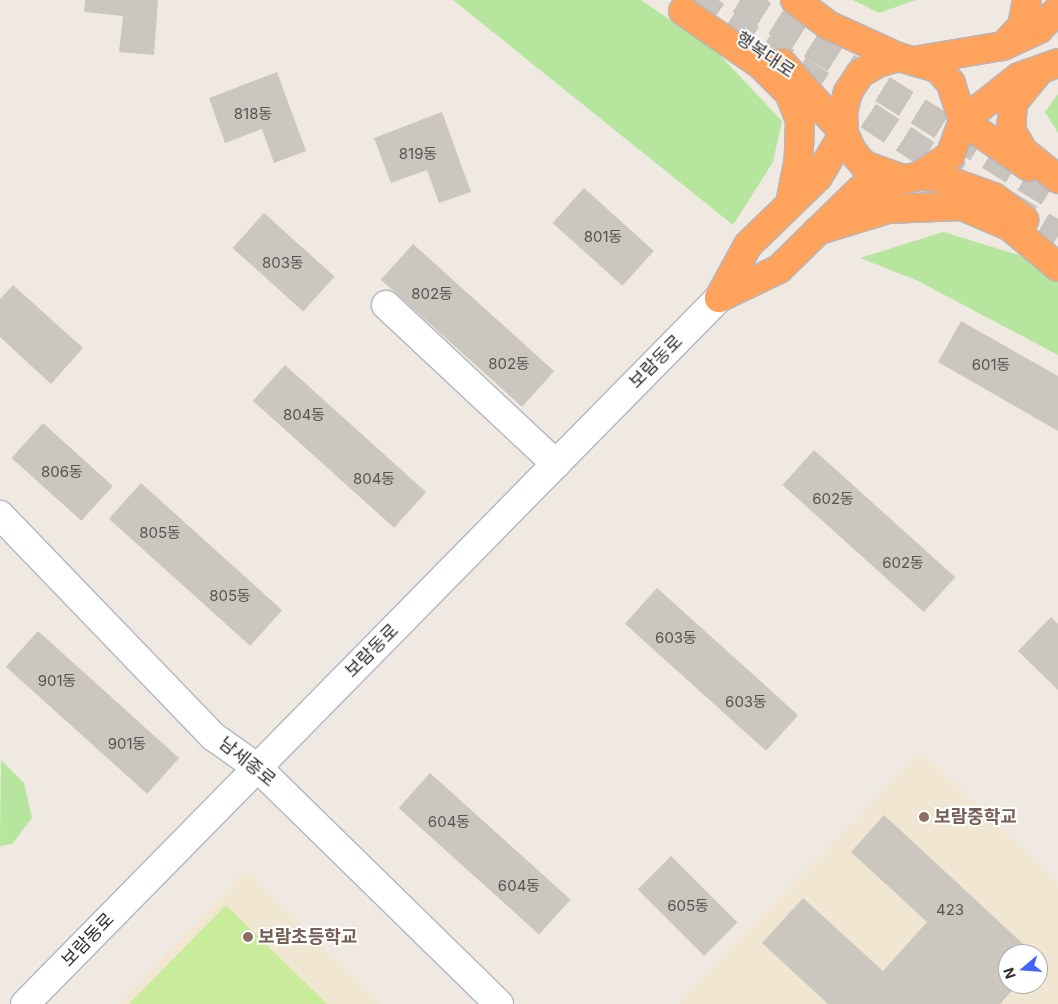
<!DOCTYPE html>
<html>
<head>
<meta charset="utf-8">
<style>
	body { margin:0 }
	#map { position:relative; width:1058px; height:1004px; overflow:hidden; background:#efe9e1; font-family:Inter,"Noto Sans KR",sans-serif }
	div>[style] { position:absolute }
	.education>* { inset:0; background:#f0e6d1 }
	.green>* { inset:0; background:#b6e59e }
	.pitch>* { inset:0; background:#c9ec9a }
	.building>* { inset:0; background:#cbc7bf; transform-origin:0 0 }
	.highway-tunnel>* { height:28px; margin-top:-14px; transform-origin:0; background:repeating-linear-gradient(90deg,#c8c4bd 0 28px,transparent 0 42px) }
	.roads { filter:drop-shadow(1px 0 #b4b7c1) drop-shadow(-1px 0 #b4b7c1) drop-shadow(0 1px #b4b7c1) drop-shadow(0 -1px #b4b7c1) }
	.minor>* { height:28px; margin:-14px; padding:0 14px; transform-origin:14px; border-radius:14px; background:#fff }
	.highway>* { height:28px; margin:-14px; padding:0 14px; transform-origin:14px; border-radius:14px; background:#ffa35c }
	.dots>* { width:14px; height:14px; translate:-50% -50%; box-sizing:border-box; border:2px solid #fff; border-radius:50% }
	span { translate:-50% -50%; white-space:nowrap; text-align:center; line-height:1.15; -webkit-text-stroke:4px #fff; paint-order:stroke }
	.number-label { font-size:15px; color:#555452 }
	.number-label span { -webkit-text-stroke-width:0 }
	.street-label { font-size:18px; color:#2e2e2e }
	.education-label { font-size:18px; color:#785e54; font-weight:700 }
	.left { translate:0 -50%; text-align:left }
	.north { position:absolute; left:998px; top:944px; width:50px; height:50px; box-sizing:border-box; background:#fff; border:1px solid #ababab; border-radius:50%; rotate:252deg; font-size:14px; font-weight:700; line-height:20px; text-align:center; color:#2e2e2e }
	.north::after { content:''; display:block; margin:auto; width:18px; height:22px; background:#4264fb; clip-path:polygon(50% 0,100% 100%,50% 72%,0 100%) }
</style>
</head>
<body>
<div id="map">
	<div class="education">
		<i style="clip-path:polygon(evenodd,921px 751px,1058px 882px,1058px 1004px,677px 1004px,921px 751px,1008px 954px,1038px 954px,1038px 984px,1008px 984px,1008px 954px)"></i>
		<i style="clip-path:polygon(246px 870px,381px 1004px,119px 1004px)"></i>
	</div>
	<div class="green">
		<i style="clip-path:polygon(453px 0,641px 0,717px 52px,782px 121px,773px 162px,733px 225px)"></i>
		<i style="clip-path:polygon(853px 0,916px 0,879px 13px)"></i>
		<i style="clip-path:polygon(1058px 94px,1058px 133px,1045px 112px)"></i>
		<i style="clip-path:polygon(943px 232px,1025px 257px,1058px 276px,1058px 355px,916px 280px,860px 258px)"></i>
		<i style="clip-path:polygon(1px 760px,24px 783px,32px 818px,12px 844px,0 846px)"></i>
	</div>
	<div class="pitch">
		<i style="clip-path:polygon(226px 905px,327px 1004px,129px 1004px)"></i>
	</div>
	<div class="building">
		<i style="clip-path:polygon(85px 0,158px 0,154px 55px,119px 52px,123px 16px,84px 12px)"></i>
		<i style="clip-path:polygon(277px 72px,306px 151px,274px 163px,262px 129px,225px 143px,209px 98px)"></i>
		<i style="clip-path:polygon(442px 112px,471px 192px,439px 203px,427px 170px,391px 183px,374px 138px)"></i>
		<i style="left:584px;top:188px;width:94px;height:47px;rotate:42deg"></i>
		<i style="left:264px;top:213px;width:95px;height:47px;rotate:42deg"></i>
		<i style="left:413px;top:244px;width:190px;height:48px;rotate:42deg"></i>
		<i style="clip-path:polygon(13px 285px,83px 348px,51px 384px,0 337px,0 299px)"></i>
		<i style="clip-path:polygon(961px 321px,1058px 376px,1058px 431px,938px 362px)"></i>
		<i style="left:285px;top:365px;width:190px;height:48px;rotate:42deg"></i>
		<i style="left:43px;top:423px;width:94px;height:47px;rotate:42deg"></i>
		<i style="left:814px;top:450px;width:190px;height:47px;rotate:42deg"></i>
		<i style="left:141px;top:483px;width:190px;height:48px;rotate:42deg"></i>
		<i style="left:657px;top:588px;width:190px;height:48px;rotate:42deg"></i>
		<i style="clip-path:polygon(1051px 617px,1058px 624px,1058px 690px,1018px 651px)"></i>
		<i style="left:38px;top:631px;width:190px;height:48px;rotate:42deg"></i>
		<i style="left:430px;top:773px;width:189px;height:47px;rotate:42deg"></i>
		<i style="clip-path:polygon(884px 815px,1034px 954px,1008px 954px,1008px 984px,1018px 984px,1000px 1004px,828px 1004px,762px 943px,803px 898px,883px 971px,927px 922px,851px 852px)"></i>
		<i style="left:671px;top:856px;width:94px;height:47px;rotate:45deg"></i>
	</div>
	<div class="highway-tunnel">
		<i style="left:693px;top:0;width:318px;rotate:33.4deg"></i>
		<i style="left:740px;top:0;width:375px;rotate:32deg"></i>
		<i style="left:1006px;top:204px;width:61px;rotate:30.8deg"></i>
	</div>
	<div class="roads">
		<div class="minor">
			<i style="left:386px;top:305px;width:233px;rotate:43.1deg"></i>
			<i style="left:0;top:515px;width:308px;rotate:46.1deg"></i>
			<i style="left:214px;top:737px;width:55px;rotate:35.4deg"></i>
			<i style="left:259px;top:769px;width:336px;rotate:44.4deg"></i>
			<i style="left:25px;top:1004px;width:990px;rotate:-45.49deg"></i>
		</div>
		<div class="highway">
			<i style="left:795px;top:0;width:41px;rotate:37.1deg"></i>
			<i style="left:828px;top:25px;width:77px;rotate:24.6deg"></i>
			<i style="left:683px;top:11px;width:95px;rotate:34.7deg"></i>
			<i style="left:761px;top:65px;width:40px;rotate:45deg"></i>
			<i style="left:789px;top:93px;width:29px;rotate:68deg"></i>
			<i style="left:800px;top:120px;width:38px;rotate:92deg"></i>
			<i style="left:799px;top:158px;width:47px;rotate:101.1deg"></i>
			<i style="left:1006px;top:43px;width:23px;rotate:-47deg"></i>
			<i style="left:1022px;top:26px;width:26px;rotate:-79deg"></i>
			<i style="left:919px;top:60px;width:85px;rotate:-9.5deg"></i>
			<i style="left:1003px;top:46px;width:40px;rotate:-25deg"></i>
			<i style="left:1039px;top:29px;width:23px;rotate:-45deg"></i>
			<i style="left:782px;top:63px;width:94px;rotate:48.5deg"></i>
			<i style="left:1040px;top:70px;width:43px;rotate:129.3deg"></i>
			<i style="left:1013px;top:103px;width:27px;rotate:94deg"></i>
			<i style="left:1011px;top:130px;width:24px;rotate:60deg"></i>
			<i style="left:1023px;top:151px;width:45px;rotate:38.7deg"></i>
			<i style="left:963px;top:121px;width:71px;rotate:-38.2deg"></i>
			<i style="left:1019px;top:77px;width:41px;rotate:-19.7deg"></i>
			<i style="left:963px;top:121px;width:80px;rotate:34.9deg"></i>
			<i style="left:919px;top:176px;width:19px;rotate:3deg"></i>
			<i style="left:938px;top:177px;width:59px;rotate:19.7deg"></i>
			<i style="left:994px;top:197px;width:38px;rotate:37deg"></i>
			<i style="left:817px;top:231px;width:74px;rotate:-17.2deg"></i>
			<i style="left:888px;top:209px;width:74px;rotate:-2.3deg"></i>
			<i style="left:962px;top:206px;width:51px;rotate:23.1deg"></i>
			<i style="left:1009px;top:226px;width:64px;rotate:39.9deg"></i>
			<i style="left:719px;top:298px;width:67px;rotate:-25.8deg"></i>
			<i style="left:779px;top:269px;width:113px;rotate:-44.3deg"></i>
			<i style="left:860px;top:190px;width:61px;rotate:-13.3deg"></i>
			<i style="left:919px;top:176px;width:37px;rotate:-33deg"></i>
			<i style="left:950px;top:156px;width:37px;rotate:-70deg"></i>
			<i style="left:963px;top:121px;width:40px;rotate:-108deg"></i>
			<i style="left:951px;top:83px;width:21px;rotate:-133deg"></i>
			<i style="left:937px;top:68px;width:41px;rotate:-164.2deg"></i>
			<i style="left:898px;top:57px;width:21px;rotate:163deg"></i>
			<i style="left:878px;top:63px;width:21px;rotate:149deg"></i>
			<i style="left:860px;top:74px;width:22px;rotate:124deg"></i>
			<i style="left:848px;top:92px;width:21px;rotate:104deg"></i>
			<i style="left:843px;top:112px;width:21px;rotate:87deg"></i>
			<i style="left:844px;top:133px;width:20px;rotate:66deg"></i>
			<i style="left:852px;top:151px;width:18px;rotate:49deg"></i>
			<i style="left:864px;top:165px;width:38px;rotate:20deg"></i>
			<i style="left:719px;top:298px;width:60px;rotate:-61.3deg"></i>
			<i style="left:748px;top:245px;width:98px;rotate:-44.2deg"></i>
			<i style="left:818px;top:177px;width:51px;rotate:-59.4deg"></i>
		</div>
	</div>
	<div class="dots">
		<i style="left:924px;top:817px;background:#8d6e63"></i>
		<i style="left:248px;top:937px;background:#8d6e63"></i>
	</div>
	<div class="number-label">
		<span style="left:253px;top:114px">818동</span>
		<span style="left:418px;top:154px">819동</span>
		<span style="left:603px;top:237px">801동</span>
		<span style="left:283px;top:263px">803동</span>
		<span style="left:432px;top:294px">802동</span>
		<span style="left:509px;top:364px">802동</span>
		<span style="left:991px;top:365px">601동</span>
		<span style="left:304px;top:415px">804동</span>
		<span style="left:62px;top:472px">806동</span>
		<span style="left:374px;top:479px">804동</span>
		<span style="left:833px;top:499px">602동</span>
		<span style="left:160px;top:533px">805동</span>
		<span style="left:903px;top:563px">602동</span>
		<span style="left:230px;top:596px">805동</span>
		<span style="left:676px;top:638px">603동</span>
		<span style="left:57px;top:681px">901동</span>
		<span style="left:746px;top:702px">603동</span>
		<span style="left:127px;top:744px">901동</span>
		<span style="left:449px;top:822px">604동</span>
		<span style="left:519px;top:886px">604동</span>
		<span style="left:688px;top:906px">605동</span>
		<span style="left:950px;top:910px">423</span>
	</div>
	<div class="street-label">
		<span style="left:765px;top:55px;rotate:34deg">행복대로</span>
		<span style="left:656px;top:362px;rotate:-45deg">보람동로</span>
		<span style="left:372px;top:651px;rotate:-45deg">보람동로</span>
		<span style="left:247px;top:762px;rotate:39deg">남세종로</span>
		<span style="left:88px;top:940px;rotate:-46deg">보람동로</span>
	</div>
	<div class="education-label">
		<span class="left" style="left:934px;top:817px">보람중학교</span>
		<span class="left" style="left:258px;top:937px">보람초등학교</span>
	</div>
	<div class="north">N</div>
</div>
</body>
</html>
